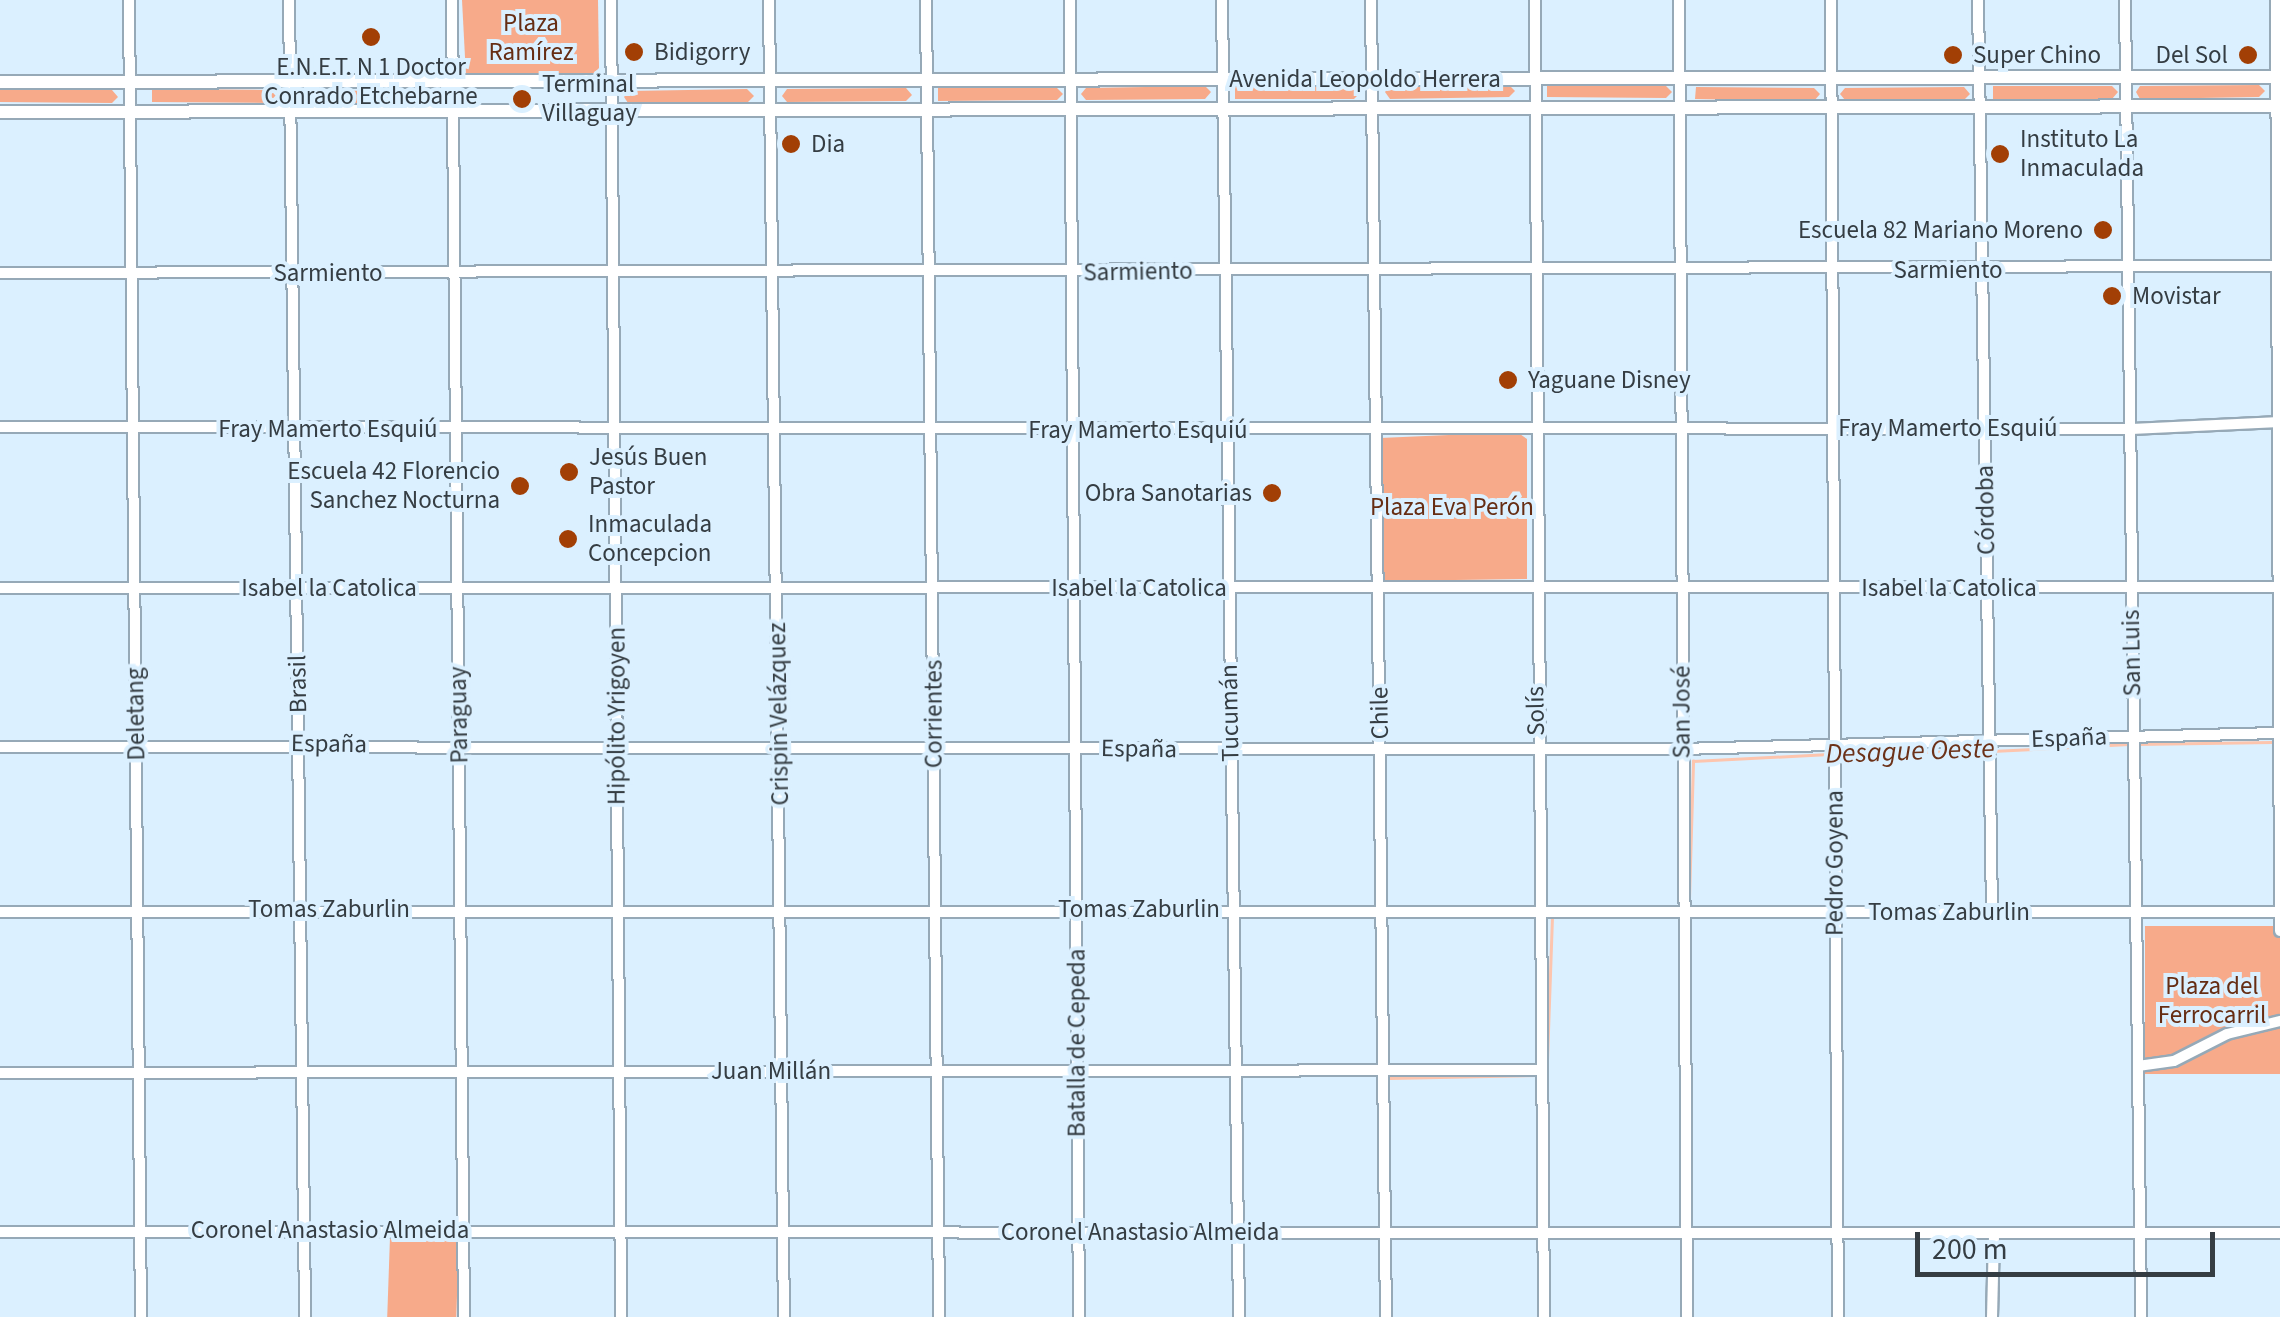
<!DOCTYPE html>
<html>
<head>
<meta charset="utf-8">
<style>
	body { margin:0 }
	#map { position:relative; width:2280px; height:1317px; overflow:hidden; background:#dbf0ff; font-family:"Source Sans 3",sans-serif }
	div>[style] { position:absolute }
	.green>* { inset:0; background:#f7aa8a; transform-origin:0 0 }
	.stream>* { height:2.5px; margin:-1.25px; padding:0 1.25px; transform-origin:1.25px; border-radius:1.25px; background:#fdc5ae }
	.roads { filter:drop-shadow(2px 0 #96a9b7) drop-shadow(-2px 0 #96a9b7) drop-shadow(0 2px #96a9b7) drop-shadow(0 -2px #96a9b7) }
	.minor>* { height:10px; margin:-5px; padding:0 5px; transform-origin:5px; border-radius:5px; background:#fff }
	.tertiary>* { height:12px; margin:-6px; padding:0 6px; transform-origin:6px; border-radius:6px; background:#fff }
	.dots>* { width:28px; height:28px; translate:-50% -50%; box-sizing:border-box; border:5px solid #dbf0ff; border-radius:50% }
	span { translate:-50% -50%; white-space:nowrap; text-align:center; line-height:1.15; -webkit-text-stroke:8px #dbf0ff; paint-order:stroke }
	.park-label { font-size:25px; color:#662d13 }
	.poi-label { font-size:25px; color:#353d43 }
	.left { translate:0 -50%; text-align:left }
	.right { translate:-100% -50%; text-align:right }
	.street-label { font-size:25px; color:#353d43 }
	.water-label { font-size:28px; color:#6c3219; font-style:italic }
	.scale { position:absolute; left:1915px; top:1232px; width:300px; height:45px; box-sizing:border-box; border:5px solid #353d43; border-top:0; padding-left:12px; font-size:30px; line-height:35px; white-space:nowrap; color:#353d43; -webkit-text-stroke:8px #dbf0ff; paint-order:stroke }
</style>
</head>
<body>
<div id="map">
	<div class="green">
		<i style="clip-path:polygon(462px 0,598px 0,599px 68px,593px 74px,466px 76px)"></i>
		<i style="clip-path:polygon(1509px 85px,1515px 91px,1509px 97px,1390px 99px,1385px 92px,1390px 86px)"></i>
		<i style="clip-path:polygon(1547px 85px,1666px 86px,1672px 92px,1666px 98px,1547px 97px)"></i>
		<i style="clip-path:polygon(2259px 85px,2265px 91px,2259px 97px,2140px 99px,2136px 92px,2140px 86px)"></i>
		<i style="clip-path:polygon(1205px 86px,1211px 92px,1205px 99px,1086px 100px,1081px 94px,1086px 88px)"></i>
		<i style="clip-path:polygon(1235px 86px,1354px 86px,1360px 93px,1354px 99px,1235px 99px)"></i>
		<i style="clip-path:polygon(1993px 86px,2112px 86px,2118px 92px,2112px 99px,1993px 99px)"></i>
		<i style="clip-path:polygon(1696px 87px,1814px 88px,1820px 94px,1814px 101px,1695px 99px)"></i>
		<i style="clip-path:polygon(1964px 87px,1970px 94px,1964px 100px,1845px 100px,1840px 94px,1845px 88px)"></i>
		<i style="clip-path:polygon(906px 88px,912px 95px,906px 101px,787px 102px,782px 96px,787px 89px)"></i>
		<i style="clip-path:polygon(938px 88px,1057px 88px,1063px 94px,1057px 100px,938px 101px)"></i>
		<i style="clip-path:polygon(152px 89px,271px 90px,277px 97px,271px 103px,152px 102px)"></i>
		<i style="clip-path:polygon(747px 89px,754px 96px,748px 102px,628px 103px,624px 97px,629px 91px)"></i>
		<i style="clip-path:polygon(0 90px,112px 90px,118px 97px,112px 103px,0 102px)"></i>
		<i style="clip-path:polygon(310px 90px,434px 92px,440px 98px,434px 104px,310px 103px)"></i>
		<i style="clip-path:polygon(1517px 432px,1527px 439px,1527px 579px,1384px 581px,1380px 438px)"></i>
		<i style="left:2280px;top:926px;width:148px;height:135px;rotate:90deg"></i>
		<i style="left:390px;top:1237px;width:69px;height:80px;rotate:2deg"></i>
	</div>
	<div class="stream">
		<i style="left:2137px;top:744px;width:134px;rotate:-0.9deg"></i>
		<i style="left:1992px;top:751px;width:137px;rotate:-2.9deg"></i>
		<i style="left:1837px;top:753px;width:147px;rotate:-0.8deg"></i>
		<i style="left:1689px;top:898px;width:137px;rotate:-88.3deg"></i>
		<i style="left:1693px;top:761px;width:136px;rotate:-2.9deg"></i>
		<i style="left:1564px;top:917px;width:112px"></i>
		<i style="left:1547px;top:1060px;width:144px;rotate:-88deg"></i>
		<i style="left:1390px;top:1078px;width:147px;rotate:-1.2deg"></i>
	</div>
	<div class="roads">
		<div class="minor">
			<i style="left:129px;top:0;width:1317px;rotate:89.48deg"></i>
			<i style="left:289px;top:0;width:1317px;rotate:89.3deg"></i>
			<i style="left:452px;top:0;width:1317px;rotate:89.48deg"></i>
			<i style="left:611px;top:0;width:1317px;rotate:89.56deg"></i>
			<i style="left:769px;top:0;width:1317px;rotate:89.35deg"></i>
			<i style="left:926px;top:0;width:1317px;rotate:89.43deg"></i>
			<i style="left:1070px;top:0;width:1317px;rotate:89.61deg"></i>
			<i style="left:1222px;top:0;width:1317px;rotate:89.26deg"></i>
			<i style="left:1371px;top:0;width:1317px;rotate:89.35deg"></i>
			<i style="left:1535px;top:0;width:1317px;rotate:89.61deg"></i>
			<i style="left:1679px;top:0;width:1317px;rotate:89.65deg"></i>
			<i style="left:1831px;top:0;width:1317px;rotate:89.7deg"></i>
			<i style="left:1978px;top:0;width:912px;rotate:89.12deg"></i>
			<i style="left:2125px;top:0;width:1317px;rotate:89.3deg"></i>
			<i style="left:2276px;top:0;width:931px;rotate:89.75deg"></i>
			<i style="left:0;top:273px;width:2280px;rotate:-0.18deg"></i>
			<i style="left:0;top:427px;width:2131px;rotate:0.05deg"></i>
			<i style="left:2131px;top:429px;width:149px;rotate:-2.7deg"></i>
			<i style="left:0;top:588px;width:2280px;rotate:-0.03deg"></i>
			<i style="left:0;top:747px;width:1681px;rotate:0.07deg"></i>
			<i style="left:1681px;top:749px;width:597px;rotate:-1.54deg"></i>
			<i style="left:0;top:912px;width:2280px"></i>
			<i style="left:2138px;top:1066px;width:36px;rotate:-8deg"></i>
			<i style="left:2174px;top:1061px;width:59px;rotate:-27deg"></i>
			<i style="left:2227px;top:1034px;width:55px;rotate:-13.8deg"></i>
			<i style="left:0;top:1073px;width:1542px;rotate:-0.11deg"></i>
			<i style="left:0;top:1232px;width:2280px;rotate:0.03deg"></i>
			<i style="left:1992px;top:1317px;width:84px;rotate:-88.6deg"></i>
		</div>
		<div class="tertiary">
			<i style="left:0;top:82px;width:2280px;rotate:-0.13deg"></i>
			<i style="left:0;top:112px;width:2280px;rotate:-0.15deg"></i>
		</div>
	</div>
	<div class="dots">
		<i style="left:371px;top:37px;background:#a23f05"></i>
		<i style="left:634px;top:52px;background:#a23f05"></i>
		<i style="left:1953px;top:55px;background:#a23f05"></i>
		<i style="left:2248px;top:55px;background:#a23f05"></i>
		<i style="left:522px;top:99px;background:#a23f05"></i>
		<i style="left:791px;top:144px;background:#a23f05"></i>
		<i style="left:2000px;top:154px;background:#a23f05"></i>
		<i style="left:2103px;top:230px;background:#a23f05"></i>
		<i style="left:2112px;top:296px;background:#a23f05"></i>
		<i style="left:1508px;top:380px;background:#a23f05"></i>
		<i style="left:569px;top:472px;background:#a23f05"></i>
		<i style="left:520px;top:486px;background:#a23f05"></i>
		<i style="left:1272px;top:493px;background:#a23f05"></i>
		<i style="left:568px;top:539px;background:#a23f05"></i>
	</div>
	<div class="park-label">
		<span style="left:531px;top:38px">Plaza<br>Ramírez</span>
		<span style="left:1452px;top:507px">Plaza Eva Perón</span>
		<span style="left:2212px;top:1001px">Plaza del<br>Ferrocarril</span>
	</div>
	<div class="poi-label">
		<span class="left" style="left:654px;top:52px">Bidigorry</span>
		<span class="left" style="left:1973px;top:55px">Super Chino</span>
		<span class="right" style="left:2228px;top:55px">Del Sol</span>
		<span style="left:371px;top:82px">E.N.E.T. N 1 Doctor<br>Conrado Etchebarne</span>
		<span class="left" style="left:542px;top:99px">Terminal<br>Villaguay</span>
		<span class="left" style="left:2020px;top:154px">Instituto La<br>Inmaculada</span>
		<span class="left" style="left:811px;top:144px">Dia</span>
		<span class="right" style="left:2083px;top:230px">Escuela 82 Mariano Moreno</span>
		<span class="left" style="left:2132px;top:296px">Movistar</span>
		<span class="left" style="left:1528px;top:380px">Yaguane Disney</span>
		<span class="left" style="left:589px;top:472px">Jesús Buen<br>Pastor</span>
		<span class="right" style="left:500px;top:486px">Escuela 42 Florencio<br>Sanchez Nocturna</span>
		<span class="right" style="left:1252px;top:493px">Obra Sanotarias</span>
		<span class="left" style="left:588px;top:539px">Inmaculada<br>Concepcion</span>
	</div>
	<div class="street-label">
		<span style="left:1365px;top:79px">Avenida Leopoldo Herrera</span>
		<span style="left:1948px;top:270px">Sarmiento</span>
		<span style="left:1138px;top:272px;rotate:-1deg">Sarmiento</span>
		<span style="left:328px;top:273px">Sarmiento</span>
		<span style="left:1948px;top:428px">Fray Mamerto Esquiú</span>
		<span style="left:328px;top:429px">Fray Mamerto Esquiú</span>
		<span style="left:1138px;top:430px">Fray Mamerto Esquiú</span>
		<span style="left:1986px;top:510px;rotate:-91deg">Córdoba</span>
		<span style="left:329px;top:588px">Isabel la Catolica</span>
		<span style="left:1139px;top:588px">Isabel la Catolica</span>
		<span style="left:1949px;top:588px">Isabel la Catolica</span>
		<span style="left:2132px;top:653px;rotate:-91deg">San Luis</span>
		<span style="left:298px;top:684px;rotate:-91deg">Brasil</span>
		<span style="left:1536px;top:711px;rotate:-91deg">Solís</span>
		<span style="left:1682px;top:712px;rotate:-90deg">San José</span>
		<span style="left:1230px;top:713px;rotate:-91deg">Tucumán</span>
		<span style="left:1380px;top:713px;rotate:-91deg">Chile</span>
		<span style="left:136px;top:714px;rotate:-91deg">Deletang</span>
		<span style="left:779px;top:714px;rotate:-91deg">Crispin Velázquez</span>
		<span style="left:934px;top:714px;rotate:-90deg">Corrientes</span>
		<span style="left:459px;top:715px;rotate:-91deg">Paraguay</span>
		<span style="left:617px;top:716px;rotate:-90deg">Hipólito Yrigoyen</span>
		<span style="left:2069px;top:738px;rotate:-2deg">España</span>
		<span style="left:329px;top:744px;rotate:1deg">España</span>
		<span style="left:1139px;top:749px;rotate:1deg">España</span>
		<span style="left:1835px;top:863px;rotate:-90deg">Pedro Goyena</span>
		<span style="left:329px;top:909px">Tomas Zaburlin</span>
		<span style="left:1139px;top:909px">Tomas Zaburlin</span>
		<span style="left:1949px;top:912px">Tomas Zaburlin</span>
		<span style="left:1077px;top:1043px;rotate:-90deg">Batalla de Cepeda</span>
		<span style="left:771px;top:1071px">Juan Millán</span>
		<span style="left:330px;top:1230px">Coronel Anastasio Almeida</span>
		<span style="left:1140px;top:1232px">Coronel Anastasio Almeida</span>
	</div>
	<div class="water-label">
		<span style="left:1910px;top:751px;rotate:-2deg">Desague Oeste</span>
	</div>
	<div class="scale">200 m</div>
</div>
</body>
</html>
